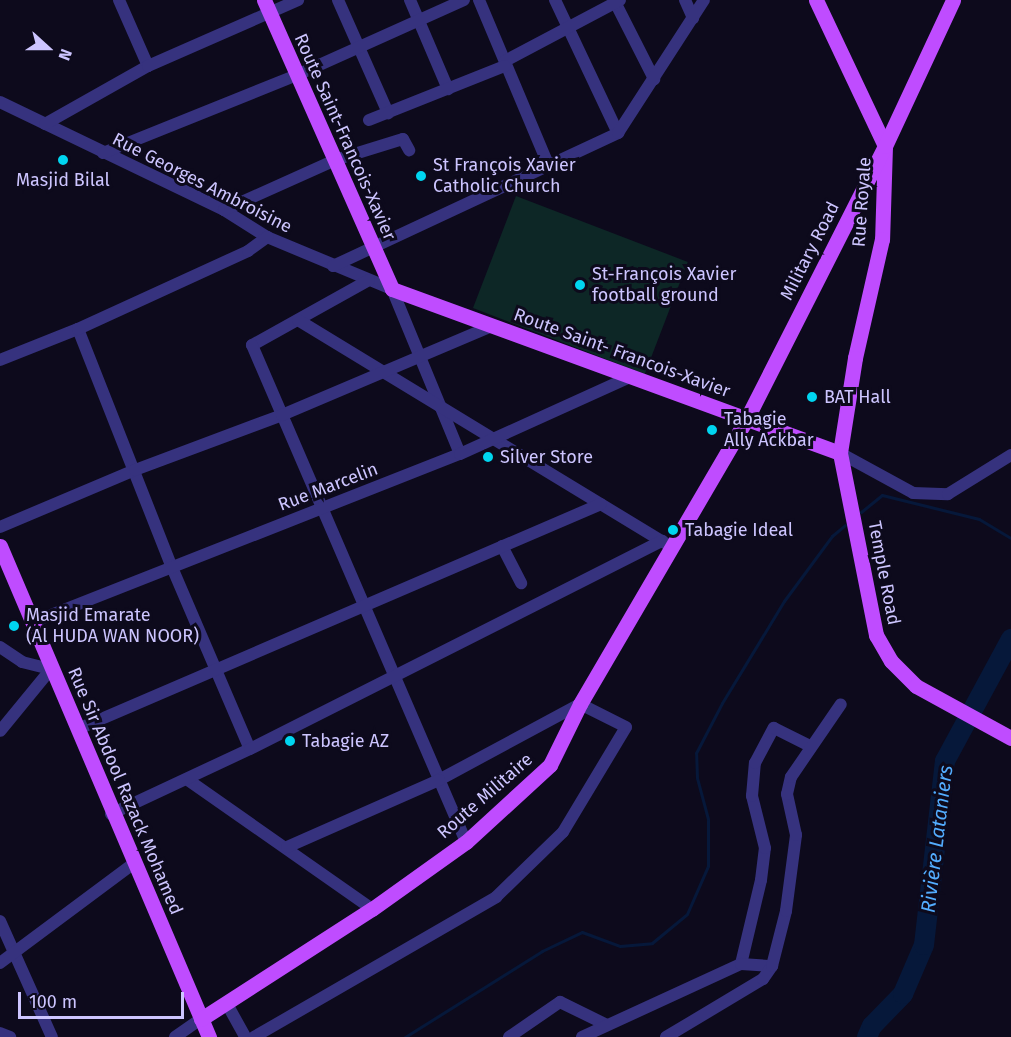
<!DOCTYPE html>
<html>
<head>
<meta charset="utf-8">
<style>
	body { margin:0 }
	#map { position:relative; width:1011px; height:1037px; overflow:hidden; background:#0d0a1c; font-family:"Fira Sans",sans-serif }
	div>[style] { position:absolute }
	.green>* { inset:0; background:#0d2726; transform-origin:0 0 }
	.stream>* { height:3px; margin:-1.5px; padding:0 1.5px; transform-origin:1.5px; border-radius:1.5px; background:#06183a }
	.river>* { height:20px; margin:-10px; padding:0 10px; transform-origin:10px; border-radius:10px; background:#06183a }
	.minor>* { height:12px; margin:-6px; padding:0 6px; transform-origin:6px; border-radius:6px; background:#36327e }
	.major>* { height:15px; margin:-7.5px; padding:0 7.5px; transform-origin:7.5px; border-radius:7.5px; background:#bf4cff }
	.dots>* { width:16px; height:16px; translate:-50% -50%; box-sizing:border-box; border:3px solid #0d0a1c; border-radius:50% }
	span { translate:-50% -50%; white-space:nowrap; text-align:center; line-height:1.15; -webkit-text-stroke:6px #0d0a1c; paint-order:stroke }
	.street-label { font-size:18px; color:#cdc5ff }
	.poi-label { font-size:18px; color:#cdc5ff }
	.left { translate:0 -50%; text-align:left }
	.water-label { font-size:20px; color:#53adff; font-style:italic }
	.north { position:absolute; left:18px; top:18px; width:60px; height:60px; -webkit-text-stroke:4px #0d0a1c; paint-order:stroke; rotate:111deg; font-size:16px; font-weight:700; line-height:24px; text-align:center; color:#cdc5ff }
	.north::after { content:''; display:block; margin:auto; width:21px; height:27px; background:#cdc5ff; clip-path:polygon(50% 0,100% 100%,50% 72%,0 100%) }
	.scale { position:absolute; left:18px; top:992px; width:166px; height:27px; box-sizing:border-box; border:3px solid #cdc5ff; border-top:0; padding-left:8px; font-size:18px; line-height:21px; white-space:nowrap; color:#cdc5ff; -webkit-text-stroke:4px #0d0a1c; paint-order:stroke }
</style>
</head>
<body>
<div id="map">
	<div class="green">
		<i style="left:516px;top:196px;width:184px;height:120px;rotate:21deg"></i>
	</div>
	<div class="stream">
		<i style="left:861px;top:512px;width:27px;rotate:-39deg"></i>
		<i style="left:882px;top:495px;width:100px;rotate:13.9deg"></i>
		<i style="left:979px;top:519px;width:37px;rotate:31deg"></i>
		<i style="left:405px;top:1037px;width:162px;rotate:-32.1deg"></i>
		<i style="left:542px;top:951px;width:44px;rotate:-25.4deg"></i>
		<i style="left:582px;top:932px;width:40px;rotate:20.2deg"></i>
		<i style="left:620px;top:946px;width:32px;rotate:-5deg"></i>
		<i style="left:652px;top:943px;width:45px;rotate:-39.6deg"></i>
		<i style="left:687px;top:914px;width:52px;rotate:-66.4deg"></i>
		<i style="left:708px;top:866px;width:47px;rotate:-90deg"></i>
		<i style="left:708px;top:819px;width:42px;rotate:-105deg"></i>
		<i style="left:697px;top:778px;width:25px;rotate:-92deg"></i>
		<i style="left:696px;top:753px;width:56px;rotate:-62.5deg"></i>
		<i style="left:722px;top:703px;width:119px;rotate:-58.7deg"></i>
		<i style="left:784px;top:601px;width:81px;rotate:-53.6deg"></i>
		<i style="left:832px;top:536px;width:17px;rotate:-40deg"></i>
	</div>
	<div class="river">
		<i style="left:867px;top:1037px;width:12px;rotate:-66deg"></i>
		<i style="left:872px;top:1026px;width:45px;rotate:-45.9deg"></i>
		<i style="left:903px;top:994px;width:53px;rotate:-66.8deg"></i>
		<i style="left:924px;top:945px;width:185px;rotate:-83.5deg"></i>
		<i style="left:945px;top:761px;width:139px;rotate:-61.6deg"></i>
	</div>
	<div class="minor">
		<i style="left:119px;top:0;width:72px;rotate:66.3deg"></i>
		<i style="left:338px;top:0;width:124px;rotate:66.1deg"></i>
		<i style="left:410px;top:0;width:97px;rotate:66.9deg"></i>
		<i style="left:479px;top:0;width:178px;rotate:67.2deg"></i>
		<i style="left:555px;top:0;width:147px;rotate:64.7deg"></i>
		<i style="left:614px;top:0;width:89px;rotate:63.1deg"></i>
		<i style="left:685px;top:0;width:20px;rotate:66deg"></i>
		<i style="left:505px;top:61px;width:130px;rotate:-27.9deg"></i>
		<i style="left:0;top:102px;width:249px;rotate:25.7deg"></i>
		<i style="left:224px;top:210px;width:51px;rotate:32.1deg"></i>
		<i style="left:267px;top:237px;width:135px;rotate:22.6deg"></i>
		<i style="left:392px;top:289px;width:178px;rotate:67.6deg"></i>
		<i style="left:369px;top:120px;width:146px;rotate:-21.7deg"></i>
		<i style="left:45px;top:124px;width:118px;rotate:-29.4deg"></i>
		<i style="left:148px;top:66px;width:164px;rotate:-23.7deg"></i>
		<i style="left:103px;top:153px;width:209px;rotate:-21.9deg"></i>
		<i style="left:297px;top:75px;width:183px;rotate:-24.2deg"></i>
		<i style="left:224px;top:210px;width:122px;rotate:-24.2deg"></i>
		<i style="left:335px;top:160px;width:71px;rotate:-17.2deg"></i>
		<i style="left:403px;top:139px;width:13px;rotate:61deg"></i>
		<i style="left:333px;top:266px;width:315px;rotate:-25deg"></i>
		<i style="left:618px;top:133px;width:158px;rotate:-57.1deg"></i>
		<i style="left:369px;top:280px;width:134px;rotate:150.9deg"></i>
		<i style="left:252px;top:345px;width:541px;rotate:66.7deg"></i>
		<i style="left:298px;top:320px;width:431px;rotate:31.3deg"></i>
		<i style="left:78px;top:329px;width:254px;rotate:68.5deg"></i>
		<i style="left:171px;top:565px;width:200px;rotate:66.8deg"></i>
		<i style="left:0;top:360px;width:84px;rotate:-21.7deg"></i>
		<i style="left:78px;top:329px;width:187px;rotate:-24.6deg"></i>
		<i style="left:248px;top:251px;width:24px;rotate:-36deg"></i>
		<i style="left:840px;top:453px;width:83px;rotate:28.7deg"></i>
		<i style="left:913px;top:493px;width:35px;rotate:2deg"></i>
		<i style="left:948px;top:494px;width:74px;rotate:-31.8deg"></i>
		<i style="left:0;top:527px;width:147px;rotate:-22.9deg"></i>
		<i style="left:135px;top:470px;width:157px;rotate:-20.5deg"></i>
		<i style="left:282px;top:415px;width:228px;rotate:-23deg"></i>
		<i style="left:502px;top:546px;width:42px;rotate:62.8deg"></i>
		<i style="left:33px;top:622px;width:459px;rotate:-21.5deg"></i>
		<i style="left:460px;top:454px;width:189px;rotate:-24.4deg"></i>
		<i style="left:0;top:647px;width:27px;rotate:34deg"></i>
		<i style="left:22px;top:662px;width:30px;rotate:14deg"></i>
		<i style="left:51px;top:669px;width:80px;rotate:129.4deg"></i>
		<i style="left:78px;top:729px;width:569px;rotate:-23.28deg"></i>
		<i style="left:188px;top:780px;width:225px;rotate:35deg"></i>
		<i style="left:111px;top:814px;width:153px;rotate:-25.1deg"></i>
		<i style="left:250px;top:749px;width:462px;rotate:-26.8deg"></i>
		<i style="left:0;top:921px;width:127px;rotate:65.9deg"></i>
		<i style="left:0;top:963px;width:167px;rotate:-36.7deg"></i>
		<i style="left:741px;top:964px;width:86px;rotate:-76.6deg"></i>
		<i style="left:761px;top:880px;width:32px;rotate:-83deg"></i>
		<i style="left:765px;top:848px;width:54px;rotate:-104deg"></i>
		<i style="left:752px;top:796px;width:33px;rotate:-85deg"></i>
		<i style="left:755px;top:763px;width:40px;rotate:-62deg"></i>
		<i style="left:774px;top:728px;width:40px;rotate:26.6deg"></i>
		<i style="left:227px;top:1004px;width:38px;rotate:61deg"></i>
		<i style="left:0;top:1033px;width:11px;rotate:22deg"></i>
		<i style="left:175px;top:1037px;width:32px;rotate:-35deg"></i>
		<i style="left:254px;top:1037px;width:280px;rotate:-30deg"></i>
		<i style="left:496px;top:897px;width:93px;rotate:-44.1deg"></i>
		<i style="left:563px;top:832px;width:122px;rotate:-59deg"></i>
		<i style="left:626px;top:727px;width:51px;rotate:-153.4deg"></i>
		<i style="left:580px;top:704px;width:160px;rotate:151.7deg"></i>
		<i style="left:439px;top:780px;width:166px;rotate:156.2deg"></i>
		<i style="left:509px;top:1037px;width:62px;rotate:-34.5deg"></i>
		<i style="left:560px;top:1002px;width:52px;rotate:26.1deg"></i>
		<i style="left:582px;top:1037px;width:175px;rotate:-24.7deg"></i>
		<i style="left:741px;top:964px;width:31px;rotate:4deg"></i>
		<i style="left:666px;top:1037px;width:113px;rotate:-30.9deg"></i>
		<i style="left:763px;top:979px;width:16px;rotate:-55deg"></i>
		<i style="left:772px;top:966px;width:57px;rotate:-75.7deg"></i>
		<i style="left:786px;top:911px;width:77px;rotate:-82.5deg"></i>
		<i style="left:796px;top:835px;width:42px;rotate:-102.4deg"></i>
		<i style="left:787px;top:794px;width:17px;rotate:-77deg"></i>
		<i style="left:791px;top:777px;width:88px;rotate:-55.6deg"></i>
	</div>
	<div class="major">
		<i style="left:264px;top:0;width:316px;rotate:66.1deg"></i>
		<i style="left:392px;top:289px;width:477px;rotate:20.1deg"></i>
		<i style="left:816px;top:0;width:161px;rotate:64.7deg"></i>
		<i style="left:885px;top:146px;width:93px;rotate:91.8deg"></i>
		<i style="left:882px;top:239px;width:122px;rotate:102.8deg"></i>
		<i style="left:855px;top:358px;width:96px;rotate:99deg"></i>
		<i style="left:840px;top:453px;width:186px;rotate:78.8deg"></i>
		<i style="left:876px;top:635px;width:30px;rotate:60deg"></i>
		<i style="left:891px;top:661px;width:35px;rotate:45deg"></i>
		<i style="left:916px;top:686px;width:108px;rotate:28.7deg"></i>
		<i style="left:0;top:546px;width:534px;rotate:66.94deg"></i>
		<i style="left:201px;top:1019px;width:203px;rotate:-32.8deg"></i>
		<i style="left:372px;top:909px;width:115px;rotate:-35.5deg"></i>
		<i style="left:466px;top:842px;width:114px;rotate:-42.5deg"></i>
		<i style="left:550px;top:765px;width:68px;rotate:-63.8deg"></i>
		<i style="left:580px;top:704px;width:329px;rotate:-59.7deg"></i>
		<i style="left:746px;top:420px;width:307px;rotate:-63.1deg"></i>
		<i style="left:885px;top:146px;width:161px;rotate:-65deg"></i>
	</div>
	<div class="dots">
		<i style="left:63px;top:160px;background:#00d5f0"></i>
		<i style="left:421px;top:176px;background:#00d5f0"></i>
		<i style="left:580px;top:285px;background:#00d5f0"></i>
		<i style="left:812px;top:397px;background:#00d5f0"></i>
		<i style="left:712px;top:430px;background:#00d5f0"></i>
		<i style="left:488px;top:457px;background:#00d5f0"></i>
		<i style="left:673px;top:530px;background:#00d5f0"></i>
		<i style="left:14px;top:626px;background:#00d5f0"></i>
		<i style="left:290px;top:741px;background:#00d5f0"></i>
	</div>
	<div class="street-label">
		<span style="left:345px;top:137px;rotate:66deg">Route Saint-Francois-Xavier</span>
		<span style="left:202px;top:183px;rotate:27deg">Rue Georges Ambroisine</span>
		<span style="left:862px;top:202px;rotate:-86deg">Rue Royale</span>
		<span style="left:810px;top:251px;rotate:-63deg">Military Road</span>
		<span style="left:622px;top:353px;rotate:20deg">Route Saint- Francois-Xavier</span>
		<span style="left:328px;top:487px;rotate:-21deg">Rue Marcelin</span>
		<span style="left:884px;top:573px;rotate:79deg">Temple Road</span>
		<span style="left:125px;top:791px;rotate:67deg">Rue Sir Abdool Razack Mohamed</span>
		<span style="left:485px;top:796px;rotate:-41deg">Route Militaire</span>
	</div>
	<div class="poi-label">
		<span class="left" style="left:433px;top:176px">St François Xavier<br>Catholic Church</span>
		<span style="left:63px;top:180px">Masjid Bilal</span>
		<span class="left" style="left:592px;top:285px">St-François Xavier<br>football ground</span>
		<span class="left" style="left:824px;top:397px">BAT Hall</span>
		<span class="left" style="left:724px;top:430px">Tabagie<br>Ally Ackbar</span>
		<span class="left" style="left:500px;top:457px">Silver Store</span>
		<span class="left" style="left:685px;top:530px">Tabagie Ideal</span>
		<span class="left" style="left:26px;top:626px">Masjid Emarate<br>(Al HUDA WAN NOOR)</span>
		<span class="left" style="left:302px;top:741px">Tabagie AZ</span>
	</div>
	<div class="water-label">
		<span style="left:937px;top:839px;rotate:-83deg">Rivière Lataniers</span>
	</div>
	<div class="north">N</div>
	<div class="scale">100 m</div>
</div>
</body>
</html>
